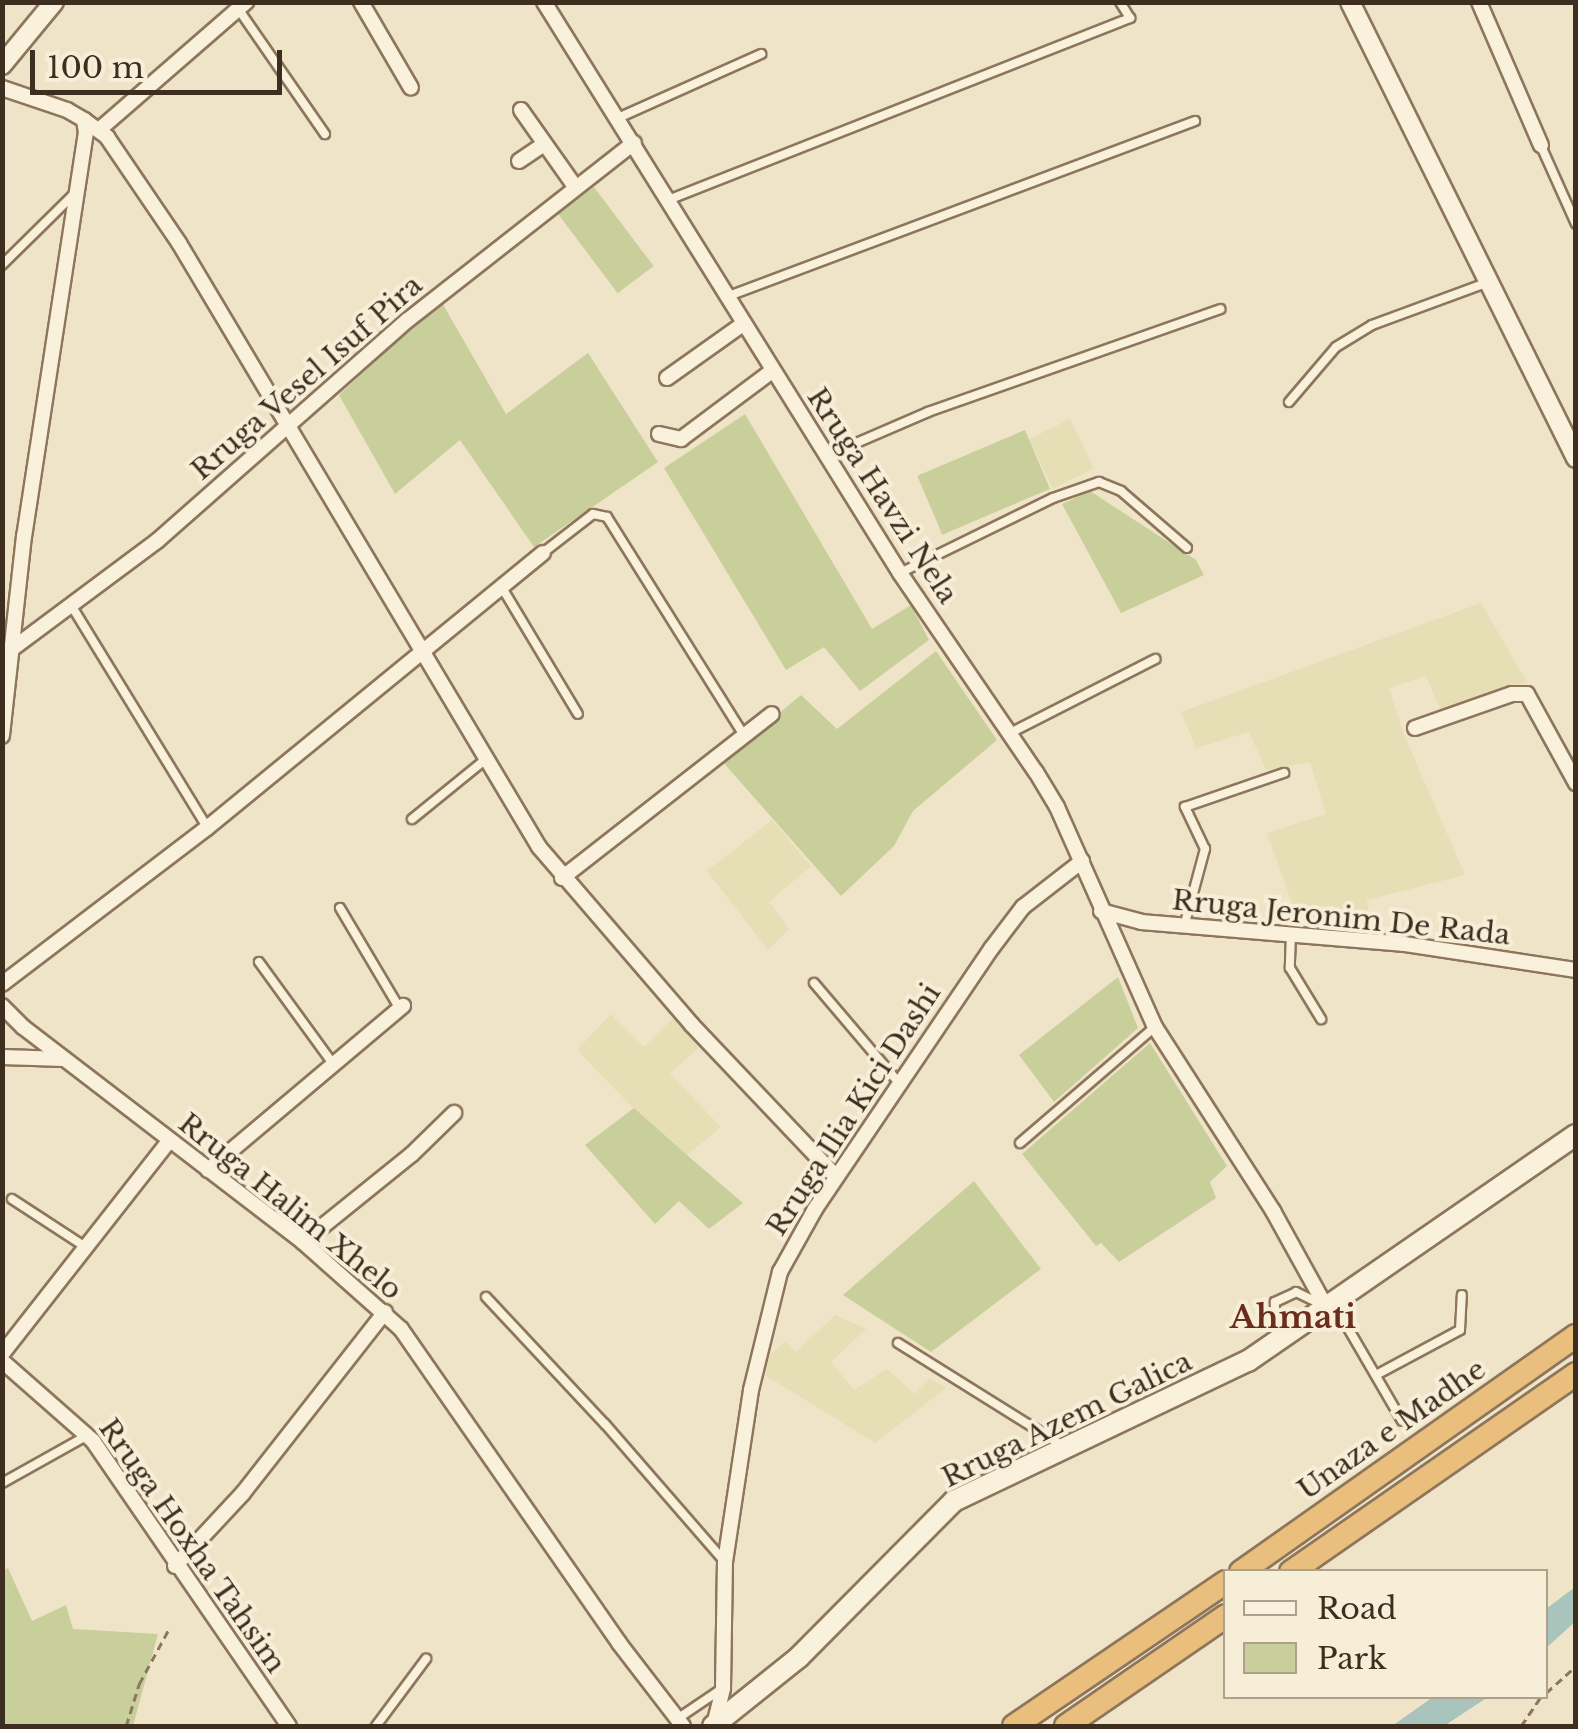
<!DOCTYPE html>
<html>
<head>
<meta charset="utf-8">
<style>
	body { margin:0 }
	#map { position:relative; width:1578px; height:1729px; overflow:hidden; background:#f0e4c8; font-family:"Libre Baskerville",serif }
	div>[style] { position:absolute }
	.farmland>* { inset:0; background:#e6deb5; transform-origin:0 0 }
	.green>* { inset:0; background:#c9cf9b; transform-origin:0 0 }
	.water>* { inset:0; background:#a9c4bc }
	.path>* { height:2.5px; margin-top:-1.25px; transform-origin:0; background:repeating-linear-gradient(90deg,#8d765c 0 8px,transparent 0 13px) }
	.roads { filter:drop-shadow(2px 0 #8d765c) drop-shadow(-2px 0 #8d765c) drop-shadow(0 2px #8d765c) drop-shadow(0 -2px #8d765c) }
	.service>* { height:8px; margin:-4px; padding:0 4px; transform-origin:4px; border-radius:4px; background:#faf1dc }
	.minor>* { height:14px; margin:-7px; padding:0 7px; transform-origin:7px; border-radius:7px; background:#faf1dc }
	.tertiary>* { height:18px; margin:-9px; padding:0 9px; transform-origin:9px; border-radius:9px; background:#faf1dc }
	.secondary>* { height:20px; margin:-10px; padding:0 10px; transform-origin:10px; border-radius:10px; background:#faf1dc }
	.trunk>* { height:22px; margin:-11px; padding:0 11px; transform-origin:11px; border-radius:11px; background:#eabe7c }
	span { translate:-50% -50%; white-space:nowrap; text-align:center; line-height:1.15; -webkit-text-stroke:8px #f7eed8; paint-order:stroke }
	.street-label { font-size:28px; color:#3d2e20 }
	.quarter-label { font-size:32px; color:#6b2e1e; font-weight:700 }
	.frame { position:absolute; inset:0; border:5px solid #3d2e20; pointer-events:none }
	.legend { position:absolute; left:1223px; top:1569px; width:325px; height:130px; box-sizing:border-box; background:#f7eed8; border:2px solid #ada18e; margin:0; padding:12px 18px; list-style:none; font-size:30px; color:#3d2e20 }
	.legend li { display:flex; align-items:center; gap:20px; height:50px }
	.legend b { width:50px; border:2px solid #ada18e }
	.scale { position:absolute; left:30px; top:50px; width:252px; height:45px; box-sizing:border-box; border:5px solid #3d2e20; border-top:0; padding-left:12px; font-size:30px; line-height:35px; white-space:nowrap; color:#3d2e20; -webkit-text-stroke:8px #f7eed8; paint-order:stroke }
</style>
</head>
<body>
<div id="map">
	<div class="farmland">
		<i style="left:1070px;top:419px;width:55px;height:46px;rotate:64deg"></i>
		<i style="clip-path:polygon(1481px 603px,1527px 682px,1441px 711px,1426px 676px,1389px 688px,1403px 732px,1465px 875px,1367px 900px,1371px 934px,1298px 920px,1267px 833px,1326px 814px,1310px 762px,1266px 770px,1249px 732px,1196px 748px,1181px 712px)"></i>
		<i style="clip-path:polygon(772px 820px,811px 866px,769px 902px,789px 929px,768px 950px,707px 871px)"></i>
		<i style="clip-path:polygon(611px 1014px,644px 1047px,673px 1018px,700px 1046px,670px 1074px,721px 1127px,687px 1155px,633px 1108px,577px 1050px)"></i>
		<i style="clip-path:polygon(835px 1315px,866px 1329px,831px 1362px,854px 1390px,887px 1369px,915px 1394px,930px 1379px,946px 1388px,875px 1443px,765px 1375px,770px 1355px,785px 1341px,796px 1352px)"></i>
	</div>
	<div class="green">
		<i style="left:594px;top:187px;width:99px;height:45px;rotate:53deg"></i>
		<i style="clip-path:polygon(441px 301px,506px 414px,588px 353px,658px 462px,534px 547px,460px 440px,395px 494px,339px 395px)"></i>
		<i style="clip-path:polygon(745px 414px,872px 629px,911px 605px,929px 640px,860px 691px,824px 647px,786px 670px,664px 468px)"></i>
		<i style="left:1025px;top:430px;width:64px;height:117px;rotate:67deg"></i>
		<i style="clip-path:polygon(1090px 491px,1196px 560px,1204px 575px,1121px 613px,1062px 504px)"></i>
		<i style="clip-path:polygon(936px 651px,997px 740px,913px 811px,894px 846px,841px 896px,722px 761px,801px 695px,837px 729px)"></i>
		<i style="clip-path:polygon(1118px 977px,1138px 1028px,1054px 1102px,1019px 1055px)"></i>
		<i style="clip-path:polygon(1150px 1043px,1227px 1166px,1210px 1182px,1216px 1198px,1119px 1262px,1101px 1243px,1096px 1246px,1022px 1154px)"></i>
		<i style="clip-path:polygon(634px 1108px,687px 1155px,743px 1203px,709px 1229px,679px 1201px,655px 1224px,585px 1145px)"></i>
		<i style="clip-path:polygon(974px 1181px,1041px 1269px,931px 1352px,843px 1295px)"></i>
		<i style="clip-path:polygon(8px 1568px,32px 1621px,66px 1605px,73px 1629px,158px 1634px,133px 1726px,3px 1726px,2px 1571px)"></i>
	</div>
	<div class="water">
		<i style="clip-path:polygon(1575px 1587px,1575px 1622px,1546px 1648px,1546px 1609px)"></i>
		<i style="clip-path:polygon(1433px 1697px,1433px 1696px,1488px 1697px,1444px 1726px,1392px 1726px)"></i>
	</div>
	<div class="path">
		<i style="left:1546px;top:1693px;width:40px;rotate:-42deg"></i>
		<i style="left:126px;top:1726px;width:44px;rotate:-72.8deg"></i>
		<i style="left:139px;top:1684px;width:65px;rotate:-61.5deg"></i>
		<i style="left:1521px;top:1726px;width:36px;rotate:-56deg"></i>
	</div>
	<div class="roads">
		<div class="service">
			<i style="left:239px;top:10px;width:151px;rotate:55.3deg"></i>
			<i style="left:618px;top:118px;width:157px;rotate:-24.1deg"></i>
			<i style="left:1541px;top:146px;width:85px;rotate:65.8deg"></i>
			<i style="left:668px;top:200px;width:497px;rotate:-21.5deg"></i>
			<i style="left:1130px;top:18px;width:19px;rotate:-122deg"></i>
			<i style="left:2px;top:265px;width:101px;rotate:-44.6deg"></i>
			<i style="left:726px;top:297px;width:501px;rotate:-20.57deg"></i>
			<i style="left:1289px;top:402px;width:72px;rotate:-49.5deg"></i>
			<i style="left:1336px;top:347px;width:42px;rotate:-31.4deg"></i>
			<i style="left:1372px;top:325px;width:125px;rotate:-20.2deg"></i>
			<i style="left:826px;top:456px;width:111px;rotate:-23.3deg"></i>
			<i style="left:928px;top:412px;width:310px;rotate:-19.4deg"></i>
			<i style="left:544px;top:552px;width:62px;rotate:-37.8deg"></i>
			<i style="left:593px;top:514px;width:14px;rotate:12deg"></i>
			<i style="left:607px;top:517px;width:257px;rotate:57.9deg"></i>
			<i style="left:900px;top:573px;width:170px;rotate:-26.1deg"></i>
			<i style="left:1053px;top:498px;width:49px;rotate:-19.2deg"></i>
			<i style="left:1099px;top:482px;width:24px;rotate:22deg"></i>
			<i style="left:1121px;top:491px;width:87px;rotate:40.8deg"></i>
			<i style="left:501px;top:586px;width:149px;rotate:59deg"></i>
			<i style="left:71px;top:605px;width:260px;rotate:58.5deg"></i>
			<i style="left:1012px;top:732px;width:161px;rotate:-27deg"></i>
			<i style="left:412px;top:819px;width:95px;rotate:-39deg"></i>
			<i style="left:340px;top:908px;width:117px;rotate:59.3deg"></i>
			<i style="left:1185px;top:923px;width:77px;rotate:-74.9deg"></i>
			<i style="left:1205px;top:849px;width:47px;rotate:-115.5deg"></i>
			<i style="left:1185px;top:807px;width:105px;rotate:-19deg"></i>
			<i style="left:1291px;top:933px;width:35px;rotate:92deg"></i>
			<i style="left:1290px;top:968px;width:60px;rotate:58.7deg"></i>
			<i style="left:259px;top:962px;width:126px;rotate:54deg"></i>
			<i style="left:814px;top:983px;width:131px;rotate:49.6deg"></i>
			<i style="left:1020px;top:1143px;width:178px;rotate:-40.7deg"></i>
			<i style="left:12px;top:1199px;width:90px;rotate:33.2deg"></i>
			<i style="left:486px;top:1297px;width:174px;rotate:46.9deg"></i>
			<i style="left:605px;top:1424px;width:183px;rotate:49deg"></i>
			<i style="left:1334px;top:1304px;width:135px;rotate:59.8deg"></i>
			<i style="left:1276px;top:1337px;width:35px;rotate:-92deg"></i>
			<i style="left:1275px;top:1302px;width:23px;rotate:-25deg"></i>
			<i style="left:1296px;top:1292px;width:25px;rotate:26deg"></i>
			<i style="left:898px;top:1343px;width:195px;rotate:32deg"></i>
			<i style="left:1376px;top:1375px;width:95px;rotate:-28.2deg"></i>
			<i style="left:1460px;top:1330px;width:35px;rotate:-87deg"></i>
			<i style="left:2px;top:1483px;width:96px;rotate:-29.2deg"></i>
			<i style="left:677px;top:1719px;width:55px;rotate:-34deg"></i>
			<i style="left:376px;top:1726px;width:84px;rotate:-53.3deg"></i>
		</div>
		<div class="minor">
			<i style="left:361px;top:2px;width:99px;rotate:59.8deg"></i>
			<i style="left:544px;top:2px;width:673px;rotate:58.06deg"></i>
			<i style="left:900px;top:573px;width:241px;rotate:55.7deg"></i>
			<i style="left:1036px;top:772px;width:41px;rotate:59deg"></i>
			<i style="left:1057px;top:807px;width:241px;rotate:66deg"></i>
			<i style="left:1155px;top:1027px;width:219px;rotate:57.3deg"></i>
			<i style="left:1273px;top:1211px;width:112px;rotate:61.1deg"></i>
			<i style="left:1479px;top:2px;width:156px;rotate:66.6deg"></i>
			<i style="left:2px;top:88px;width:69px;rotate:18.7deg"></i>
			<i style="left:67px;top:110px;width:20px;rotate:30deg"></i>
			<i style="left:84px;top:120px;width:12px;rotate:81deg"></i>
			<i style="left:86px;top:132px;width:409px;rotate:98.7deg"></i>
			<i style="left:24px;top:536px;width:201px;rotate:96.3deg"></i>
			<i style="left:521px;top:110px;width:95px;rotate:54.8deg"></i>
			<i style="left:84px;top:120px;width:29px;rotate:36deg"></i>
			<i style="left:107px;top:137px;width:128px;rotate:55.8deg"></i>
			<i style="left:179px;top:243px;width:703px;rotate:59.2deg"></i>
			<i style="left:539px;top:847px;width:235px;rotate:49.3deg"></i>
			<i style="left:692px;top:1025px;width:209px;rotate:46.5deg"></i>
			<i style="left:100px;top:129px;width:194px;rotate:-41deg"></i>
			<i style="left:519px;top:161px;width:30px;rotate:-34deg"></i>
			<i style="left:667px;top:378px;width:93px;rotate:-35.4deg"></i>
			<i style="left:659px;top:434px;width:23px;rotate:13deg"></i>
			<i style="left:681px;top:439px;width:114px;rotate:-36.8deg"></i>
			<i style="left:12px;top:649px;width:181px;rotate:-36.7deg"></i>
			<i style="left:157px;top:541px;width:334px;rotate:-41.4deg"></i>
			<i style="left:408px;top:320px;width:287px;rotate:-38.1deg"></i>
			<i style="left:1415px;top:728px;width:103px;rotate:-19.3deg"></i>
			<i style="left:1512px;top:694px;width:15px"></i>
			<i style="left:1527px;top:694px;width:102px;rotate:61.2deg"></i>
			<i style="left:562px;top:878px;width:266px;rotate:-38deg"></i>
			<i style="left:1101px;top:911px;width:42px;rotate:15deg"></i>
			<i style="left:1142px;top:922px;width:263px;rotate:4.8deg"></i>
			<i style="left:1404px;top:944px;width:174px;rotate:8.6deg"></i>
			<i style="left:2px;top:984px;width:258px;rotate:-37.3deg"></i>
			<i style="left:207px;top:828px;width:434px;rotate:-39.3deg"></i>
			<i style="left:2px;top:1006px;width:30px;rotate:45deg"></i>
			<i style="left:23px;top:1027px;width:353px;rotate:37.5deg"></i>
			<i style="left:303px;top:1242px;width:131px;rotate:41.6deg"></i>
			<i style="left:401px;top:1329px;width:382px;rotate:55.2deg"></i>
			<i style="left:619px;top:1643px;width:105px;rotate:52.4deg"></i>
			<i style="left:2px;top:1057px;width:62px;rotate:1.8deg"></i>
			<i style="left:208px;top:1170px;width:255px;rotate:-40.1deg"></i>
			<i style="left:303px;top:1242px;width:140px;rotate:-38.9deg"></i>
			<i style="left:412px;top:1154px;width:59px;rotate:-44.3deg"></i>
			<i style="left:2px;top:1354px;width:271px;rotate:-51.9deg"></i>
			<i style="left:2px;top:1361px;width:121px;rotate:41.3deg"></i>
			<i style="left:93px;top:1441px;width:346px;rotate:55.5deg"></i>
			<i style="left:175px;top:1566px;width:100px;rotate:-47deg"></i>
			<i style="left:243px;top:1493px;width:230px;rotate:-51.9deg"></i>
			<i style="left:714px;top:1725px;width:38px;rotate:-76deg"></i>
			<i style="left:723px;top:1688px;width:126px;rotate:-89.1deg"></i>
			<i style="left:725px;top:1562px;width:174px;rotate:-81.4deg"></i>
			<i style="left:751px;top:1390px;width:122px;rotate:-76.2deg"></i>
			<i style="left:780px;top:1272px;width:72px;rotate:-60.9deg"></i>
			<i style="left:815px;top:1209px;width:314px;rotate:-55.9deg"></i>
			<i style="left:991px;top:949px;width:53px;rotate:-52.7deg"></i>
			<i style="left:1023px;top:907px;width:75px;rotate:-37.9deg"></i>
		</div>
		<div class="tertiary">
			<i style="left:1350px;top:2px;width:509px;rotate:63.64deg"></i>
			<i style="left:2px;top:65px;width:82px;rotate:-50.5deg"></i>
		</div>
		<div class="secondary">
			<i style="left:713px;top:1726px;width:110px;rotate:-38.7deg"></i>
			<i style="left:799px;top:1657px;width:220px;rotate:-45.2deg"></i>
			<i style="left:954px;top:1501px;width:326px;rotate:-25.5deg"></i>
			<i style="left:1248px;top:1361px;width:398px;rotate:-34.6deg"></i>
		</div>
		<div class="trunk">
			<i style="left:1241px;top:1572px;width:410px;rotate:-35.2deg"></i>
			<i style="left:1291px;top:1572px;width:347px;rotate:-34.8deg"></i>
			<i style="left:1014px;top:1726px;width:256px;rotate:-34.2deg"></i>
			<i style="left:1066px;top:1726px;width:194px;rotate:-34.5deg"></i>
		</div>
	</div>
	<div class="street-label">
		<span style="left:307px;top:378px;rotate:-41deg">Rruga Vesel Isuf Pira</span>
		<span style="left:882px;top:496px;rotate:57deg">Rruga Havzi Nela</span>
		<span style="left:1341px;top:918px;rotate:6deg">Rruga Jeronim De Rada</span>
		<span style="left:854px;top:1110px;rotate:-57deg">Rruga Ilia Kici Dashi</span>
		<span style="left:290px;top:1207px;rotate:39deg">Rruga Halim Xhelo</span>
		<span style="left:1067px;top:1420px;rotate:-26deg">Rruga Azem Galica</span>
		<span style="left:1392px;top:1430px;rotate:-35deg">Unaza e Madhe</span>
		<span style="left:192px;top:1546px;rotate:55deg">Rruga Hoxha Tahsim</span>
	</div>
	<div class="quarter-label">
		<span style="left:1293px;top:1317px">Ahmati</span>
	</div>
	<div class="frame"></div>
	<ul class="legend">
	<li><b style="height:12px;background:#faf1dc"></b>Road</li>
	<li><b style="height:28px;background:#c9cf9b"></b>Park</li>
	</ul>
	<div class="scale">100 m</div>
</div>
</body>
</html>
